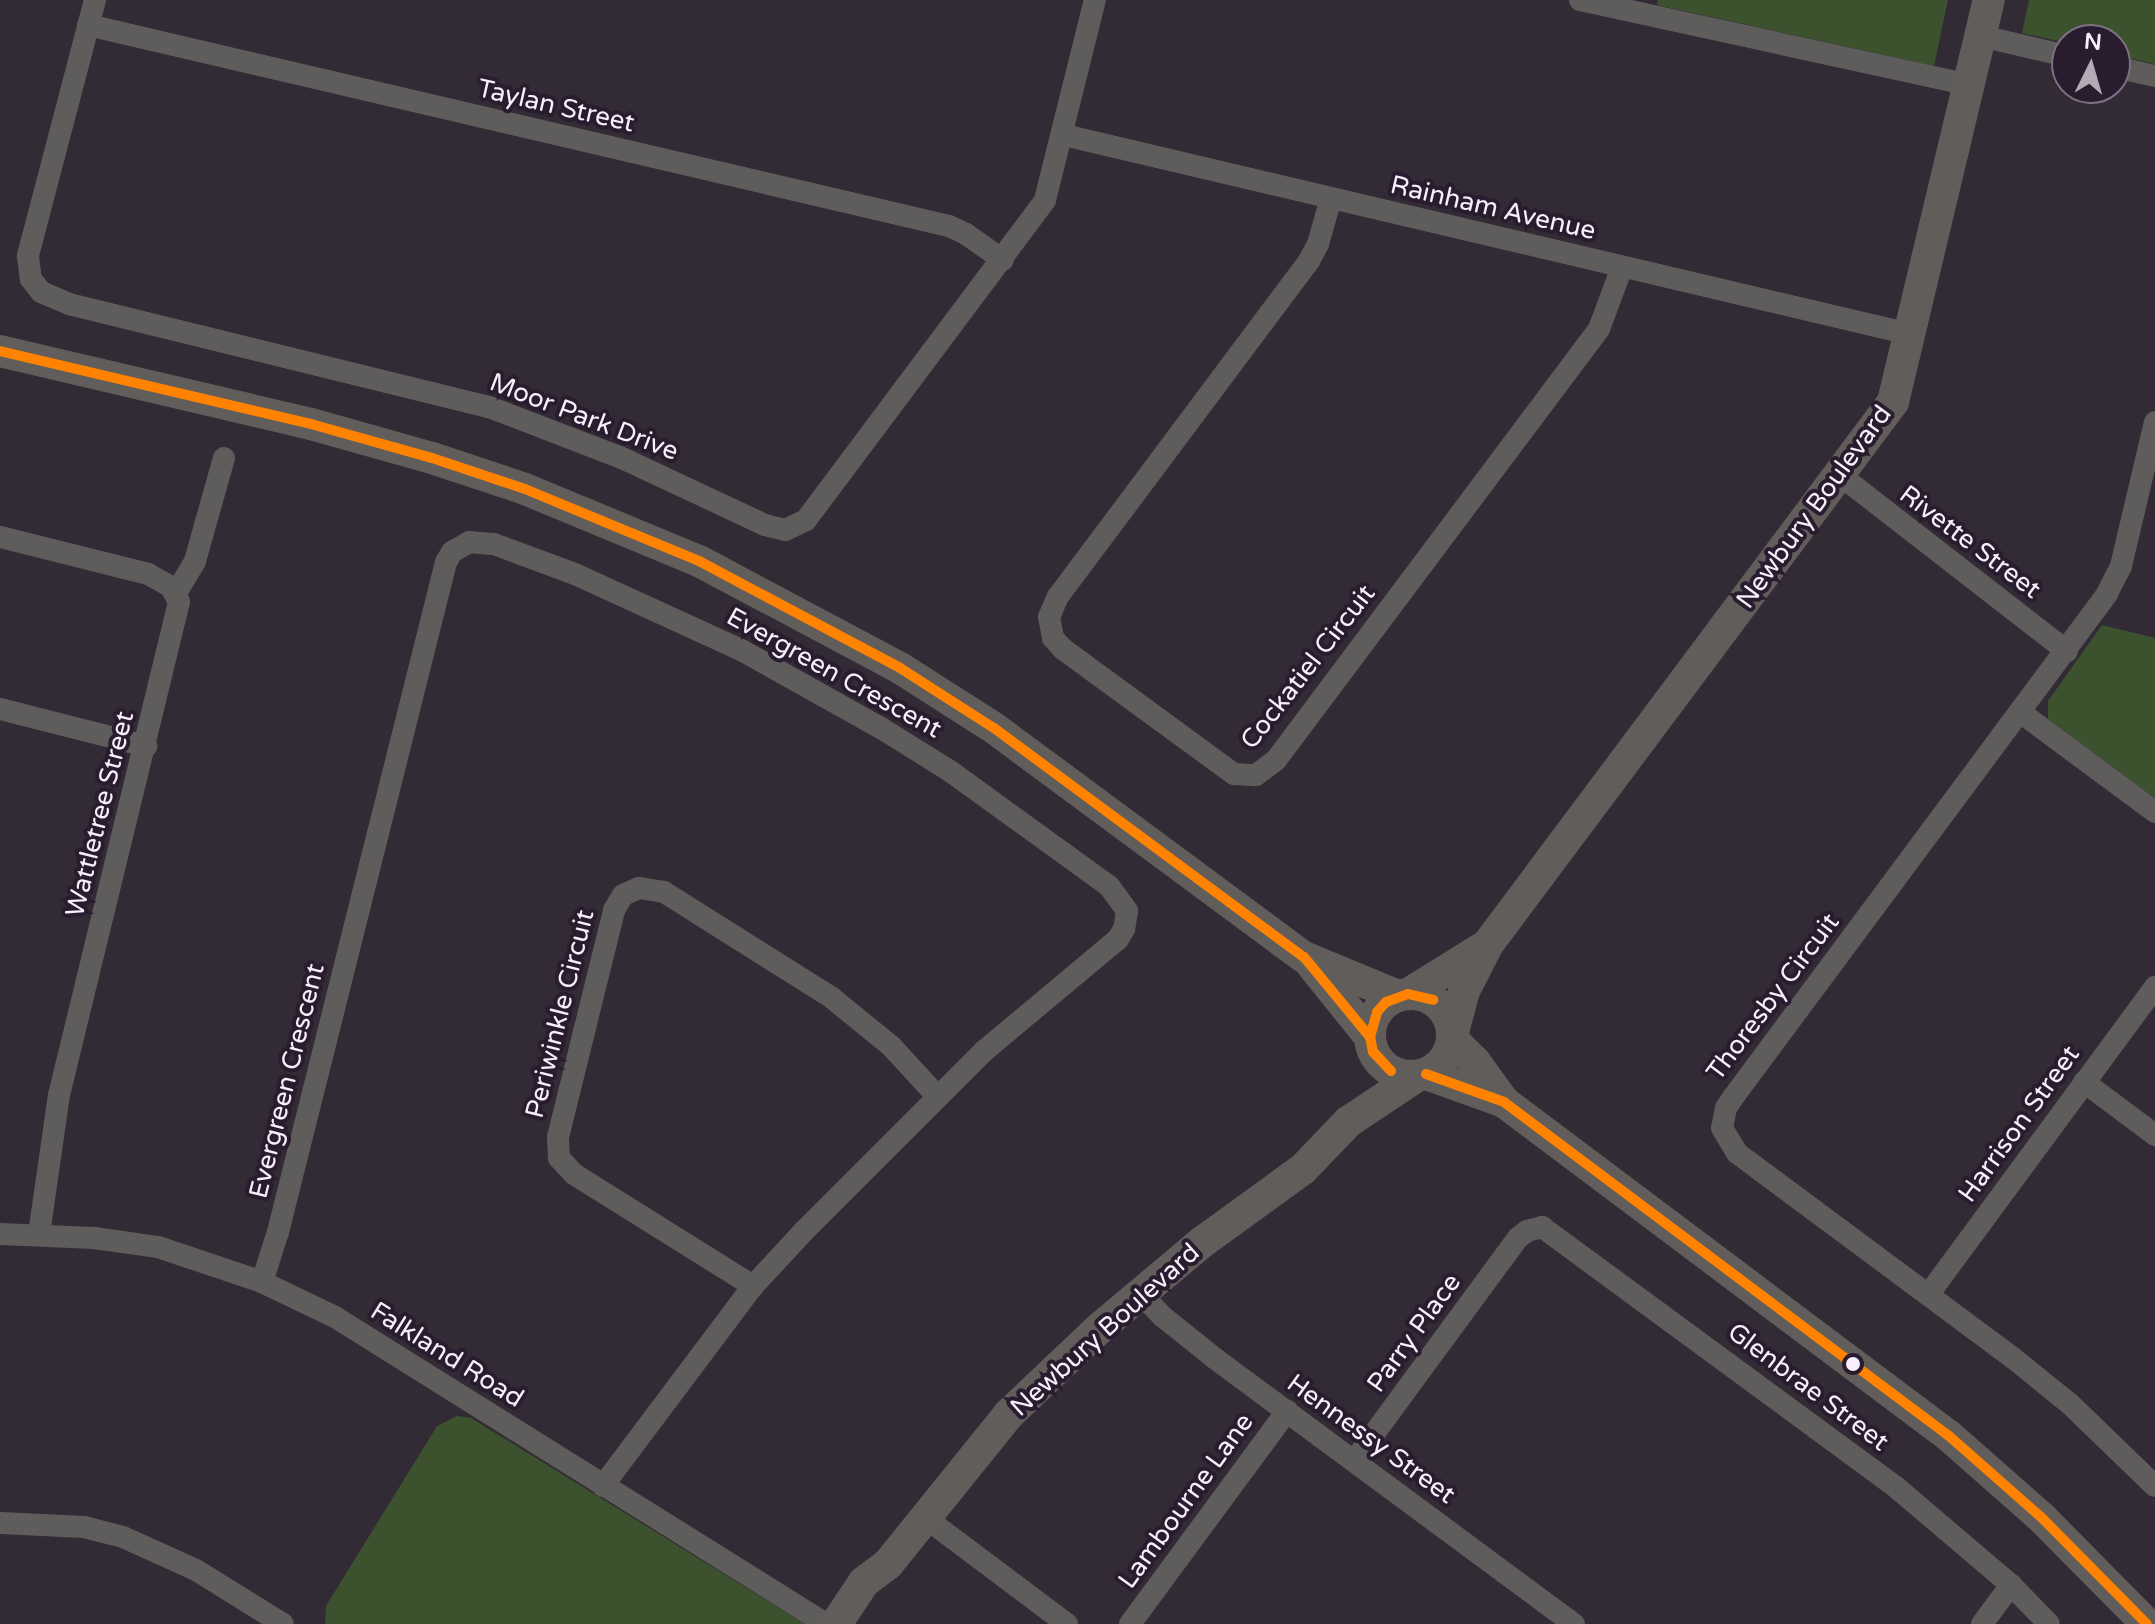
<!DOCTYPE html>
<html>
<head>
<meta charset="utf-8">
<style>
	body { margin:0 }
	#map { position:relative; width:2155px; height:1624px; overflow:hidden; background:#322a35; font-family:"Varela Round",sans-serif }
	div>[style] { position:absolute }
	.green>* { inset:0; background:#3c522e }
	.street>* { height:22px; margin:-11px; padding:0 11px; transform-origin:11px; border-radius:11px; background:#5f5c5c }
	.secondary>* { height:32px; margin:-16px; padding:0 16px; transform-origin:16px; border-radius:16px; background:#615d5b }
	.secondary>.ring { margin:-16px; padding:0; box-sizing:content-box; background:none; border:32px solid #615d5b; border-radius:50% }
	.bus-1>* { height:10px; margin:-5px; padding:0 5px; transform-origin:5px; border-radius:5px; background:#ff8200 }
	.dots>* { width:22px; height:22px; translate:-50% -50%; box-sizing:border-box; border:4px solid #291c2f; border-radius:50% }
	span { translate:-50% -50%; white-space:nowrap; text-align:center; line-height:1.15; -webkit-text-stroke:8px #291c2f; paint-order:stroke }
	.street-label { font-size:26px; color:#f8effc }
	.north { position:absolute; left:2051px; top:24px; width:80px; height:80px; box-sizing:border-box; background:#291c2f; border:2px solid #7c7081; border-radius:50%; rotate:5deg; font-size:22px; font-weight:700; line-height:32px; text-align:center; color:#f8effc }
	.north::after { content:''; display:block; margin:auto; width:28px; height:36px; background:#b3aab6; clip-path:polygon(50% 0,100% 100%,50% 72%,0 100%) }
</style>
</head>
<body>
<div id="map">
	<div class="green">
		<i style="clip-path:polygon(1658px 0,1948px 0,1934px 66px,1657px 5px)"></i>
		<i style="clip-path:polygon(2029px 0,2155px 0,2155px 64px,2115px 55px,2115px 40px,2067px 40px,2067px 43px,2022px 33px)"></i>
		<i style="clip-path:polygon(2102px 625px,2155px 638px,2155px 798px,2048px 719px,2048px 701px)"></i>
		<i style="clip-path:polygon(457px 1416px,471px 1418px,805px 1624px,325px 1624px,326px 1606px,437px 1426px)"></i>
	</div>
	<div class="street">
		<i style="left:95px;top:0;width:265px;rotate:104.7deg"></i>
		<i style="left:28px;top:256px;width:23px;rotate:83deg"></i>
		<i style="left:31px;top:279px;width:16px;rotate:52deg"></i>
		<i style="left:41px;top:292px;width:30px;rotate:23deg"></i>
		<i style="left:69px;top:304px;width:432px;rotate:13.8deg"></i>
		<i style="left:489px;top:407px;width:142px;rotate:21deg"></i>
		<i style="left:622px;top:458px;width:158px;rotate:25.1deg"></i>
		<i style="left:765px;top:525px;width:21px;rotate:14deg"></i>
		<i style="left:785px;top:530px;width:23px;rotate:-25deg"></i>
		<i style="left:806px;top:520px;width:399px;rotate:-53.2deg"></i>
		<i style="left:1045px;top:200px;width:206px;rotate:-76deg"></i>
		<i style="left:1580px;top:0;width:398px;rotate:12.3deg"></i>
		<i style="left:88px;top:25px;width:884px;rotate:13.14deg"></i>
		<i style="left:949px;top:226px;width:19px;rotate:25deg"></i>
		<i style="left:966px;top:234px;width:45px;rotate:35.1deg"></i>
		<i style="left:1981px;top:36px;width:88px;rotate:13.1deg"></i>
		<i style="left:2115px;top:67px;width:41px;rotate:12.7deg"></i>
		<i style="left:1064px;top:135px;width:869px;rotate:13.24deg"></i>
		<i style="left:1331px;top:198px;width:48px;rotate:105.8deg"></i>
		<i style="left:1318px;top:244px;width:19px;rotate:118deg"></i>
		<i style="left:1309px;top:261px;width:419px;rotate:126.8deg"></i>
		<i style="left:1058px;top:596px;width:23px;rotate:113deg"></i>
		<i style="left:1049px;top:617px;width:21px;rotate:79deg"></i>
		<i style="left:1053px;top:638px;width:15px;rotate:48deg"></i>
		<i style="left:1063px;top:649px;width:212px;rotate:36.2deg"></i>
		<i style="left:1234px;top:774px;width:22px;rotate:3deg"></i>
		<i style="left:1256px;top:775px;width:25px;rotate:-37deg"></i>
		<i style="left:1276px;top:760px;width:539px;rotate:-53.15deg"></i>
		<i style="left:1599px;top:329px;width:66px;rotate:-69.6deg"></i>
		<i style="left:2155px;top:422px;width:148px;rotate:103.3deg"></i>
		<i style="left:2121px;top:566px;width:31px;rotate:117deg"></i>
		<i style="left:2107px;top:594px;width:625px;rotate:126.61deg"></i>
		<i style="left:1734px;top:1096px;width:14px;rotate:124deg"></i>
		<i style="left:1726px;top:1108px;width:20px;rotate:101deg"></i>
		<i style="left:1722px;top:1128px;width:29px;rotate:59deg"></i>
		<i style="left:1737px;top:1153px;width:344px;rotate:36.6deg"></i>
		<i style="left:2013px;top:1358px;width:73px;rotate:38.9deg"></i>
		<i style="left:2070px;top:1404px;width:118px;rotate:44deg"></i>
		<i style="left:1841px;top:476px;width:286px;rotate:37.8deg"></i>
		<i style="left:0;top:537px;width:153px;rotate:14deg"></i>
		<i style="left:148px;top:574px;width:26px;rotate:29deg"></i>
		<i style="left:171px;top:587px;width:17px;rotate:62deg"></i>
		<i style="left:179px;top:602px;width:507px;rotate:103.68deg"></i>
		<i style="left:59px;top:1095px;width:139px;rotate:98.2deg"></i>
		<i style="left:176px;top:593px;width:37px;rotate:-59deg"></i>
		<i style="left:195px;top:561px;width:107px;rotate:-74.3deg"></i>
		<i style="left:0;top:709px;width:151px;rotate:14.2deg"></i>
		<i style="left:2020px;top:712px;width:168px;rotate:36.5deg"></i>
		<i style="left:2084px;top:1082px;width:89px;rotate:36.7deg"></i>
		<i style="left:0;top:1234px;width:94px;rotate:2.4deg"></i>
		<i style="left:94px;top:1238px;width:65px;rotate:8deg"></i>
		<i style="left:158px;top:1247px;width:110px;rotate:18.6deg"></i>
		<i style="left:262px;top:1282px;width:81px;rotate:25.6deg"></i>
		<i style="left:335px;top:1317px;width:579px;rotate:32.02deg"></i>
		<i style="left:262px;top:1282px;width:52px;rotate:-72.3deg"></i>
		<i style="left:278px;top:1232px;width:691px;rotate:-75.92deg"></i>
		<i style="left:446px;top:562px;width:12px;rotate:-59deg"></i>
		<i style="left:452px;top:552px;width:20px;rotate:-30deg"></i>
		<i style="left:469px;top:542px;width:25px;rotate:5deg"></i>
		<i style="left:494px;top:544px;width:86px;rotate:20.3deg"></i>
		<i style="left:575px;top:574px;width:185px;rotate:24.6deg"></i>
		<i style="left:743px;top:651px;width:158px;rotate:29.2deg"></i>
		<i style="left:881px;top:728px;width:81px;rotate:31.9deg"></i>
		<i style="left:950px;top:771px;width:196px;rotate:35.9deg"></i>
		<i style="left:1109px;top:886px;width:31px;rotate:54deg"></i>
		<i style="left:1127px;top:911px;width:18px;rotate:99deg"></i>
		<i style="left:1124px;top:929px;width:12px;rotate:121deg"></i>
		<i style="left:1118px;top:939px;width:175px;rotate:140.1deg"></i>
		<i style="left:984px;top:1051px;width:255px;rotate:135deg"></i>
		<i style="left:804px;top:1231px;width:75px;rotate:132.8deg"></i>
		<i style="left:753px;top:1286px;width:250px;rotate:126.9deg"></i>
		<i style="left:753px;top:1286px;width:211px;rotate:-148deg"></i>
		<i style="left:574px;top:1174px;width:22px;rotate:-133deg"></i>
		<i style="left:559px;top:1158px;width:21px;rotate:-93deg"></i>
		<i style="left:558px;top:1137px;width:234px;rotate:-76.1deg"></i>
		<i style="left:614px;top:910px;width:17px;rotate:-59deg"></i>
		<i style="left:623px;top:895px;width:17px;rotate:-24deg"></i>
		<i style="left:639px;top:888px;width:25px;rotate:9deg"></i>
		<i style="left:664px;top:892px;width:199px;rotate:32.2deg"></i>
		<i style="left:832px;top:998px;width:76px;rotate:39.1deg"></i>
		<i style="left:891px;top:1046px;width:68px;rotate:47.4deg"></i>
		<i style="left:1140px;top:1293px;width:32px;rotate:46deg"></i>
		<i style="left:1162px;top:1316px;width:70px;rotate:38.7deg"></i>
		<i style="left:1217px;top:1360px;width:444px;rotate:36.5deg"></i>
		<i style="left:1928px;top:1295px;width:383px;rotate:-53.6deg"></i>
		<i style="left:1354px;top:1461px;width:277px;rotate:-53.7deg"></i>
		<i style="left:1518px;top:1238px;width:11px;rotate:-38deg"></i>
		<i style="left:1527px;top:1231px;width:16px;rotate:-15deg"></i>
		<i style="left:1542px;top:1227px;width:441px;rotate:36.3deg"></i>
		<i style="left:1897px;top:1488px;width:150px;rotate:40.4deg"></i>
		<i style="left:2011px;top:1585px;width:54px;rotate:45.7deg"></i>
		<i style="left:923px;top:1516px;width:180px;rotate:36.9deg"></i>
		<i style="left:0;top:1523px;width:84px;rotate:2.7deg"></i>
		<i style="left:84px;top:1527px;width:40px;rotate:14.4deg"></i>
		<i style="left:123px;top:1537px;width:80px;rotate:24.3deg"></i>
		<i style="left:196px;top:1570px;width:102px;rotate:31.8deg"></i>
		<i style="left:1130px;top:1624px;width:265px;rotate:-53.6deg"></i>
		<i style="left:1982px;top:1624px;width:49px;rotate:-53.4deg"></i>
	</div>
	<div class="secondary">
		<i style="left:0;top:351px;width:319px;rotate:13.2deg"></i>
		<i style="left:311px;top:424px;width:126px;rotate:15.7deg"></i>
		<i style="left:432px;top:458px;width:98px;rotate:18.4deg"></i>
		<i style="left:525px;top:489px;width:188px;rotate:22.5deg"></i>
		<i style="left:699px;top:561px;width:228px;rotate:28deg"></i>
		<i style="left:900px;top:668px;width:112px;rotate:32.6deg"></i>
		<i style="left:994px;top:728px;width:385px;rotate:36.5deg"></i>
		<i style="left:1304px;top:957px;width:102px;rotate:22.5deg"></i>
		<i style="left:1312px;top:965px;width:92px;rotate:51.1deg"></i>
		<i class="ring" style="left:1370px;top:994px;width:50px;height:50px"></i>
		<i style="left:1408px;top:994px;width:93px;rotate:-31.8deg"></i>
		<i style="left:1453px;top:1032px;width:42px;rotate:-75deg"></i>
		<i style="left:1464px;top:991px;width:53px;rotate:-62.9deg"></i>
		<i style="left:1488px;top:944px;width:677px;rotate:-53.23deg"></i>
		<i style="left:1893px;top:402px;width:413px;rotate:-76.6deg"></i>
		<i style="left:1453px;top:1040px;width:31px;rotate:45deg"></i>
		<i style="left:1475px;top:1062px;width:49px;rotate:54.1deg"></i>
		<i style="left:1426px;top:1074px;width:83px;rotate:19.7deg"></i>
		<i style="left:1504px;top:1102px;width:556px;rotate:36.89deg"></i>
		<i style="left:1949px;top:1436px;width:124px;rotate:41.4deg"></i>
		<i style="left:2042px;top:1518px;width:149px;rotate:45.3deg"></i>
		<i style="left:836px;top:1624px;width:50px;rotate:-56.3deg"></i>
		<i style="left:864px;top:1582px;width:30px;rotate:-37deg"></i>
		<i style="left:888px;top:1564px;width:193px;rotate:-51.1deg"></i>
		<i style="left:1009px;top:1414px;width:127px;rotate:-43.4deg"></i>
		<i style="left:1101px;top:1327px;width:131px;rotate:-40deg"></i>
		<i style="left:1201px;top:1243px;width:126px;rotate:-36deg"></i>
		<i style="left:1303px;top:1169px;width:65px;rotate:-46.2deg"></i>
		<i style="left:1348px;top:1122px;width:83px;rotate:-33.7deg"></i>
	</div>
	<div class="bus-1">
		<i style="left:0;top:351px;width:319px;rotate:13.2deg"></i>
		<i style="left:311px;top:424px;width:126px;rotate:15.7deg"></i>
		<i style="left:432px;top:458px;width:98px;rotate:18.4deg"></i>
		<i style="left:525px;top:489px;width:188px;rotate:22.5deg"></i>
		<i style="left:699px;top:561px;width:228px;rotate:28deg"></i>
		<i style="left:900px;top:668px;width:112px;rotate:32.6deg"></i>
		<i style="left:994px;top:728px;width:385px;rotate:36.5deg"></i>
		<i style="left:1304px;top:957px;width:104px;rotate:50.5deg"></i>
		<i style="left:1391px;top:1071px;width:26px;rotate:-133deg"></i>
		<i style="left:1373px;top:1052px;width:15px;rotate:-101deg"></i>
		<i style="left:1370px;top:1037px;width:26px;rotate:-74deg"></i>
		<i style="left:1377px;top:1012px;width:13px;rotate:-48deg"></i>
		<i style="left:1386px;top:1002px;width:23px;rotate:-20deg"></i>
		<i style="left:1408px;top:994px;width:26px;rotate:13deg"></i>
		<i style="left:1426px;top:1074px;width:83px;rotate:19.7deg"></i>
		<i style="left:1504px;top:1102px;width:556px;rotate:36.89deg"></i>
		<i style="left:1949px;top:1436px;width:124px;rotate:41.4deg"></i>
		<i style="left:2042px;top:1518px;width:149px;rotate:45.3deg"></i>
	</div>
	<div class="dots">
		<i style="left:1853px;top:1364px;background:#f8effc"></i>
	</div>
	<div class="street-label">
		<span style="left:556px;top:106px;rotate:13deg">Taylan Street</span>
		<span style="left:1493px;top:208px;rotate:13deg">Rainham Avenue</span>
		<span style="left:584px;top:417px;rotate:21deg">Moor Park Drive</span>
		<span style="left:1814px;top:507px;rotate:-54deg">Newbury Boulevard</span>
		<span style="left:1970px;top:542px;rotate:37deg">Rivette Street</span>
		<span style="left:1308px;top:667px;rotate:-52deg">Cockatiel Circuit</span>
		<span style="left:834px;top:673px;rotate:29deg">Evergreen Crescent</span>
		<span style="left:100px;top:814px;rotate:-76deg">Wattletree Street</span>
		<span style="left:1773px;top:997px;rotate:-53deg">Thoresby Circuit</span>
		<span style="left:560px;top:1014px;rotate:-76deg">Periwinkle Circuit</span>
		<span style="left:287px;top:1081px;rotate:-76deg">Evergreen Crescent</span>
		<span style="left:2019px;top:1124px;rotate:-54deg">Harrison Street</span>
		<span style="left:1105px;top:1330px;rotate:-42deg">Newbury Boulevard</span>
		<span style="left:1414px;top:1333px;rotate:-54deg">Parry Place</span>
		<span style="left:447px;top:1355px;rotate:32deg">Falkland Road</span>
		<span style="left:1808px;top:1387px;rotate:37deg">Glenbrae Street</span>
		<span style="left:1371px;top:1439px;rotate:36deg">Hennessy Street</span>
		<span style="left:1186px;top:1501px;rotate:-54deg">Lambourne Lane</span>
	</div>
	<div class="north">N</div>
</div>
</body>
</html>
